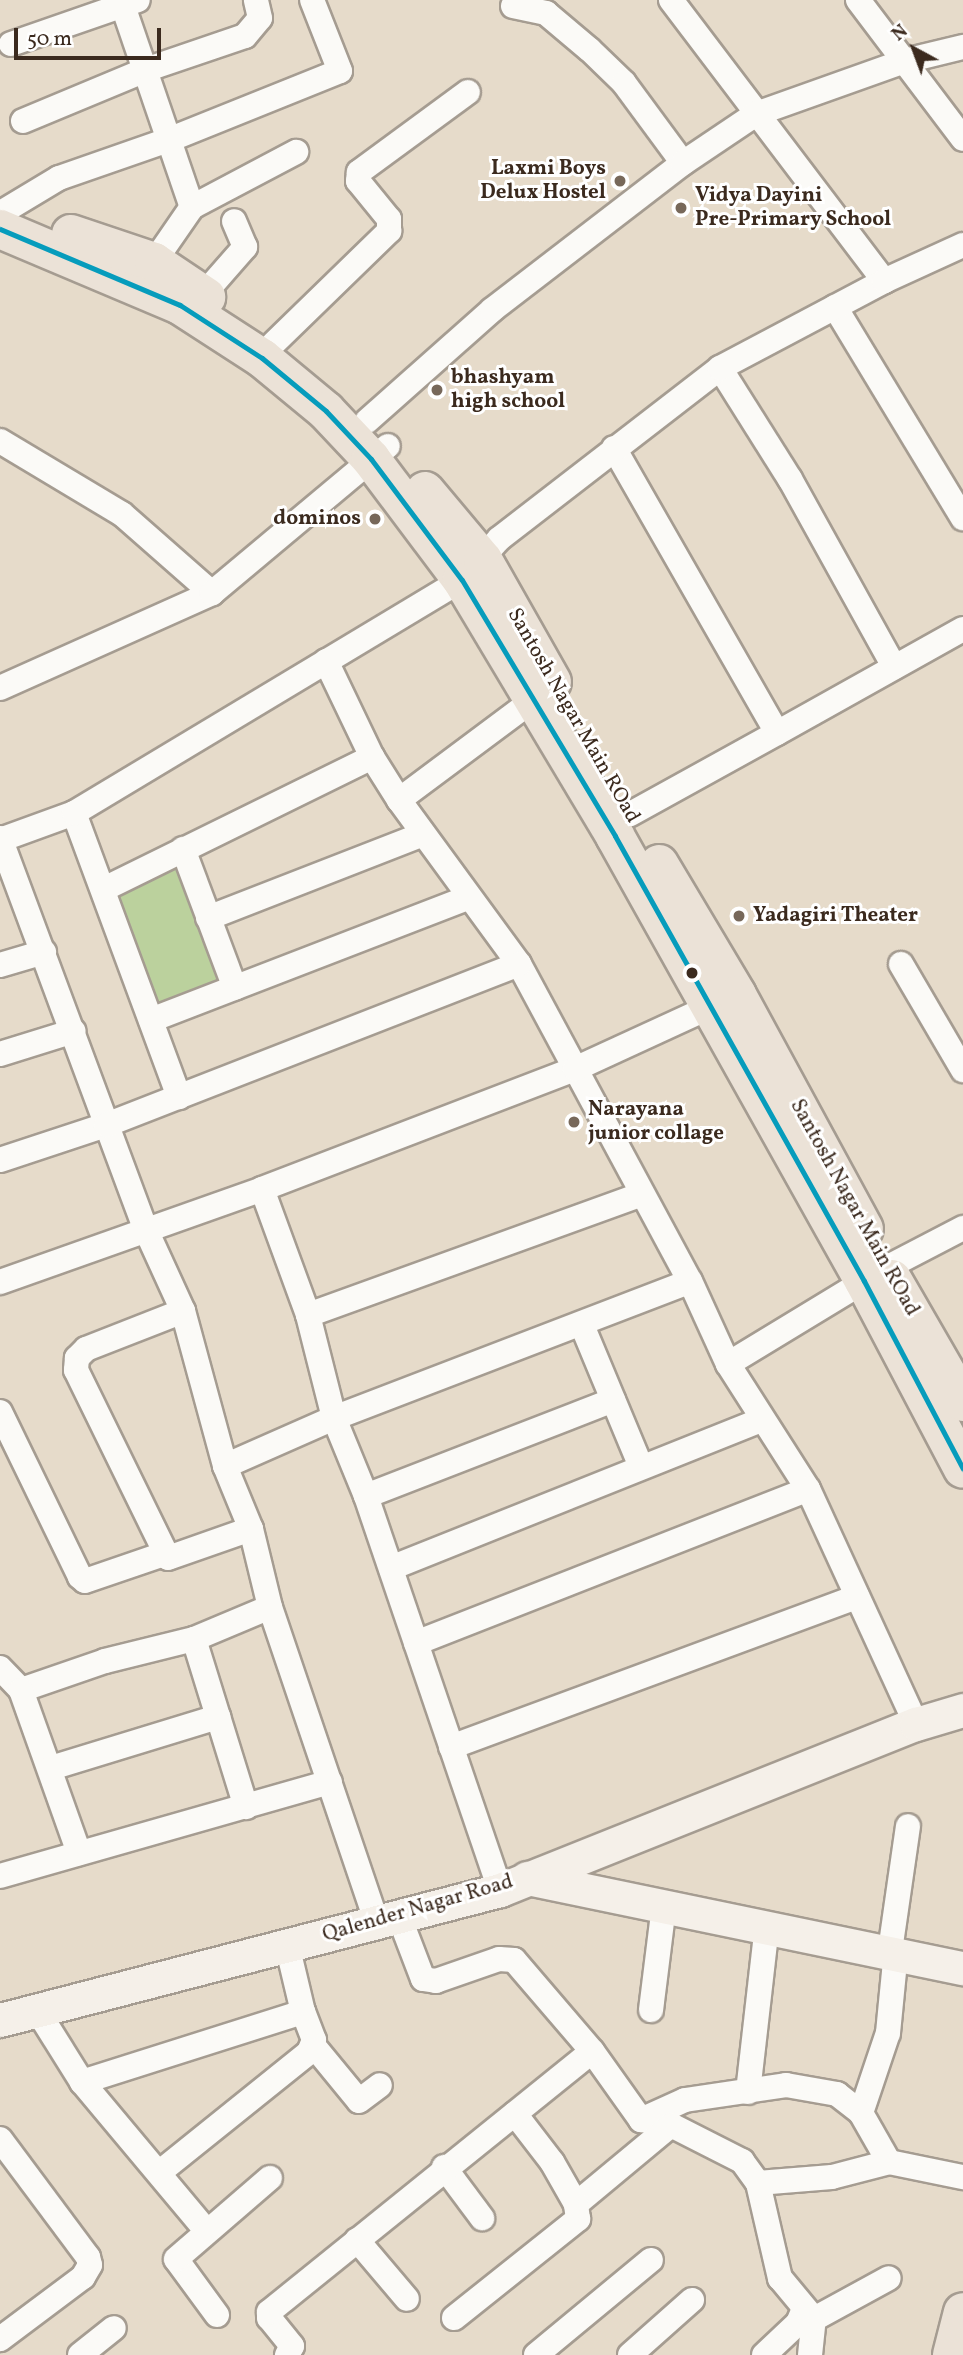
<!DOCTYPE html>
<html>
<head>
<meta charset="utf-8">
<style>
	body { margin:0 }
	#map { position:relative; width:963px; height:2355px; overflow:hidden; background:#e6dbca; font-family:Vollkorn,serif }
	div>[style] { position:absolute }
	.green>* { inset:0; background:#bbd19d; transform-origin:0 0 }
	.roads { filter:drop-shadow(2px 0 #a59c91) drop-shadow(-2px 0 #a59c91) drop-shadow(0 2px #a59c91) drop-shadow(0 -2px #a59c91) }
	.street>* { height:24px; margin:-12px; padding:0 12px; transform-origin:12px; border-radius:12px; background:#fbfaf7 }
	.secondary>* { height:33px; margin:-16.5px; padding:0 16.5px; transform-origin:16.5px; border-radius:16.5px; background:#f5f0e9 }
	.primary>* { height:38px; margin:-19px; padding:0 19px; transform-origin:19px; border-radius:19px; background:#ebe2d7 }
	.bus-1>* { height:5px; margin:-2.5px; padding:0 2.5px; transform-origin:2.5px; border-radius:2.5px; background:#069cbc }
	.dots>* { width:19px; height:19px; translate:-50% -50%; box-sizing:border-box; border:4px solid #fff; border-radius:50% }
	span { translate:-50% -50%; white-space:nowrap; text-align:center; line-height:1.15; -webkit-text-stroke:6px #fff; paint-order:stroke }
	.poi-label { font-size:21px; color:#3b2a1e; font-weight:700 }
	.right { translate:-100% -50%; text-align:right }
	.left { translate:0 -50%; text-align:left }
	.street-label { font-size:21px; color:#3b2a1e }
	.north { position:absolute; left:879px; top:14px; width:70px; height:70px; -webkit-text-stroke:5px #fff; paint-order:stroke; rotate:319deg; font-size:19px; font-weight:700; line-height:28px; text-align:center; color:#3b2a1e }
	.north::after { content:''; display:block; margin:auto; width:24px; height:32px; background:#3b2a1e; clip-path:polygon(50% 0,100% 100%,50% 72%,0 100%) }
	.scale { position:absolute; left:14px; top:28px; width:147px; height:32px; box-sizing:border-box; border:4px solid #3b2a1e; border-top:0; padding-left:9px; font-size:21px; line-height:24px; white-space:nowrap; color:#3b2a1e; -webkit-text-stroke:5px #fff; paint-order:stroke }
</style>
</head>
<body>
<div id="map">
	<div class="green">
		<i style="left:180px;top:857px;width:138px;height:82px;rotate:69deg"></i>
	</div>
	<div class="roads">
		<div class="street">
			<i style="left:121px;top:0;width:219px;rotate:71.1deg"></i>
			<i style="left:671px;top:0;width:353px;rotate:52.8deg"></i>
			<i style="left:858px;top:0;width:174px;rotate:52.9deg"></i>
			<i style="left:513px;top:6px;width:34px;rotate:12deg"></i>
			<i style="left:546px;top:13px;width:57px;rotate:40.1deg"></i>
			<i style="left:590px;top:50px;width:47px;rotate:44.1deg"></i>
			<i style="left:624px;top:83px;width:99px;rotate:53.6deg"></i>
			<i style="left:11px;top:44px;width:134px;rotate:-19.1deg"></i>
			<i style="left:23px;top:121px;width:135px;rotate:-22.6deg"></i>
			<i style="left:148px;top:69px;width:102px;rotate:-18.8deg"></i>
			<i style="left:245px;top:36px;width:23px;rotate:-50deg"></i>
			<i style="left:260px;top:18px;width:18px;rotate:-103deg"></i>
			<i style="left:4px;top:211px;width:64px;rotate:-31deg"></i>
			<i style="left:59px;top:178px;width:119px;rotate:-19.2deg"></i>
			<i style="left:171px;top:139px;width:182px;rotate:-21.9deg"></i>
			<i style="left:340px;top:71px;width:76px;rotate:-111.5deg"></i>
			<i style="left:154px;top:262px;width:67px;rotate:-55.4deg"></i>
			<i style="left:192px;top:207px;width:118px;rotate:-27.9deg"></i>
			<i style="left:203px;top:295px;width:64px;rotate:-48.8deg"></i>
			<i style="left:245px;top:247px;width:28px;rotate:-113deg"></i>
			<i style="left:835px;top:307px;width:247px;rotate:58.8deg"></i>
			<i style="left:274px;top:343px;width:161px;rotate:-44.2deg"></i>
			<i style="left:389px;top:231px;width:12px;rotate:-90deg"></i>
			<i style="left:389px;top:219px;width:49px;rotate:-129.2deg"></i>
			<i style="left:358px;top:181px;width:9px;rotate:-84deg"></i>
			<i style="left:359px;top:172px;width:135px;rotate:-36.3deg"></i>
			<i style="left:720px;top:368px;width:131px;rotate:57.8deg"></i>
			<i style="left:790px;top:479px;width:215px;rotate:61deg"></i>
			<i style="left:367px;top:421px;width:167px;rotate:-41.6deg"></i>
			<i style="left:492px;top:310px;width:241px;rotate:-37.6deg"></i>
			<i style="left:683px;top:163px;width:88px;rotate:-33.9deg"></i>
			<i style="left:756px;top:114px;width:158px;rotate:-19.6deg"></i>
			<i style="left:905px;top:61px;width:60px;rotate:-13.6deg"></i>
			<i style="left:0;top:441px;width:142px;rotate:30.9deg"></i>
			<i style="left:122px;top:514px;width:120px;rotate:41.3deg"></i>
			<i style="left:614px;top:448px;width:328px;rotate:60.2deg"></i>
			<i style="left:777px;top:733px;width:168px;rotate:151.1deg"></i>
			<i style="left:326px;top:661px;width:106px;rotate:64.4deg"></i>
			<i style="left:372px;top:757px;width:51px;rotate:57.9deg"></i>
			<i style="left:399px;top:800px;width:203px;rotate:53.8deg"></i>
			<i style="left:519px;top:964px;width:360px;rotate:61.7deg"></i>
			<i style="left:690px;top:1281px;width:91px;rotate:65.4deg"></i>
			<i style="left:728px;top:1364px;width:148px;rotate:57.4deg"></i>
			<i style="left:808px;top:1489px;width:259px;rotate:65.3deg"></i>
			<i style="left:0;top:688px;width:232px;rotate:-24.1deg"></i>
			<i style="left:212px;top:593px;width:229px;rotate:-39.9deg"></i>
			<i style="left:777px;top:733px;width:213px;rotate:-29.2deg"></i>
			<i style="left:399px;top:800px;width:167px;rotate:-36.7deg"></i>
			<i style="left:74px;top:813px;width:303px;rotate:69.7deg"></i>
			<i style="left:0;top:838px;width:418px;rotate:69.6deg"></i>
			<i style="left:146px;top:1230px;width:89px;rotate:65.4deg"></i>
			<i style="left:183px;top:1311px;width:161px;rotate:74.8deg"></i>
			<i style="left:225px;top:1466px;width:68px;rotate:67.6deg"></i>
			<i style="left:251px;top:1529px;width:80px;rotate:76.3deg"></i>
			<i style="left:270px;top:1607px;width:330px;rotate:71.3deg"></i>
			<i style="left:0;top:840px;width:79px;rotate:-20deg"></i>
			<i style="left:74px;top:813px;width:453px;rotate:-31deg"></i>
			<i style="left:462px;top:580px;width:55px;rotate:-47.9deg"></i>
			<i style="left:499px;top:539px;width:279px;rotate:-37.7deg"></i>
			<i style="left:720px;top:368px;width:186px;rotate:-27.9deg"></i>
			<i style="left:884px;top:281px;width:87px;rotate:-24.5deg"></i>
			<i style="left:183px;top:849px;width:148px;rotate:69.5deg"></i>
			<i style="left:104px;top:889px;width:299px;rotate:-26.2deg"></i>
			<i style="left:208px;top:918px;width:231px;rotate:-21.3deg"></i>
			<i style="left:901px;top:964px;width:123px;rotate:59.7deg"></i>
			<i style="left:0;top:965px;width:46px;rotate:-16.5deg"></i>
			<i style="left:151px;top:1020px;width:341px;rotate:-21.1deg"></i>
			<i style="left:0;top:1054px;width:77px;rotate:-17.3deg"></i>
			<i style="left:0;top:1160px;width:112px;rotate:-18.3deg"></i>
			<i style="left:106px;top:1125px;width:443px;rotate:-21.3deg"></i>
			<i style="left:262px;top:1189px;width:134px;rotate:69.9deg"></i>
			<i style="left:308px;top:1315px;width:106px;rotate:75.8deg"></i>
			<i style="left:334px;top:1418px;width:84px;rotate:67.7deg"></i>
			<i style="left:366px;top:1496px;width:416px;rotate:71.2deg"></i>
			<i style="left:0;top:1282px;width:278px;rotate:-19.5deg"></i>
			<i style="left:262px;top:1189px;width:335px;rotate:-21deg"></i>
			<i style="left:575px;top:1069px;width:163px;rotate:-24.7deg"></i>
			<i style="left:183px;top:1311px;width:104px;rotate:158.6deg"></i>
			<i style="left:86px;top:1349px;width:13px;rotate:135deg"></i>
			<i style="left:77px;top:1358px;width:12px;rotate:95deg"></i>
			<i style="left:76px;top:1370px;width:209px;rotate:63.9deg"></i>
			<i style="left:168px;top:1558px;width:88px;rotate:-19.3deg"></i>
			<i style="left:308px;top:1315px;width:355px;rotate:-19.9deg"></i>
			<i style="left:582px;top:1325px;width:154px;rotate:67.4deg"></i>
			<i style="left:728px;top:1364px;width:185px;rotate:-31.3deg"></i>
			<i style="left:886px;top:1268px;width:87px;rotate:-27.5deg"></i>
			<i style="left:0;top:1412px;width:183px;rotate:64.1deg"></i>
			<i style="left:80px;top:1577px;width:6px;rotate:39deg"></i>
			<i style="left:85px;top:1581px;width:83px;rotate:-18.9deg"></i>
			<i style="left:225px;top:1466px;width:119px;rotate:-23.8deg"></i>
			<i style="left:334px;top:1418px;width:381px;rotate:-21deg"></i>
			<i style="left:366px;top:1496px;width:265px;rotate:-21.2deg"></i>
			<i style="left:391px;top:1568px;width:399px;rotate:-21.8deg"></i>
			<i style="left:194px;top:1639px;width:176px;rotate:72.8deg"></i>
			<i style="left:416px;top:1643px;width:421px;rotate:-21.4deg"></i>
			<i style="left:0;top:1668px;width:30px;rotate:46deg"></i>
			<i style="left:21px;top:1690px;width:89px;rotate:-19deg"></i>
			<i style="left:105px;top:1661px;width:92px;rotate:-13.9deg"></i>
			<i style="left:194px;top:1639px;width:82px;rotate:-22.8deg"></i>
			<i style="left:21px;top:1690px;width:173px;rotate:70.4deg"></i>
			<i style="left:451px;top:1747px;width:433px;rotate:-20.3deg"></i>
			<i style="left:51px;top:1768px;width:175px;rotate:-17deg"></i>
			<i style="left:0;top:1876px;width:343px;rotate:-15.9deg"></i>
			<i style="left:890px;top:1951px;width:126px;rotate:-81.8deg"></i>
			<i style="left:37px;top:2010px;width:85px;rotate:58deg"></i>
			<i style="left:82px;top:2082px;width:192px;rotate:50.1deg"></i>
			<i style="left:651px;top:2010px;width:105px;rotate:-82.9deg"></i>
			<i style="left:313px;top:2045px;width:72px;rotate:50.6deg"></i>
			<i style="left:359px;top:2101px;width:26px;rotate:-37deg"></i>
			<i style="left:592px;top:2051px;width:85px;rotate:54.6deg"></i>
			<i style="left:641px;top:2120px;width:30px;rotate:9deg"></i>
			<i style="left:671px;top:2125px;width:80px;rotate:26.9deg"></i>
			<i style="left:742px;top:2161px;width:27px;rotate:54deg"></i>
			<i style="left:758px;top:2183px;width:74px;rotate:-4.6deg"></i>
			<i style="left:832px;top:2177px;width:59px;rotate:-14.7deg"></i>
			<i style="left:889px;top:2162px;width:76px;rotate:11.5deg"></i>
			<i style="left:82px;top:2082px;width:232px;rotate:-17.6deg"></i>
			<i style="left:303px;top:2012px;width:69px;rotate:-103.4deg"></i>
			<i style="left:748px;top:2092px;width:167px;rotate:-83.5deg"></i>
			<i style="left:861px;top:2113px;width:84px;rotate:-71.4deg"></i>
			<i style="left:888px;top:2033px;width:81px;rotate:-84.4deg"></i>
			<i style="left:641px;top:2120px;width:48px;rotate:-24.4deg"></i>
			<i style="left:685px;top:2100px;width:102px;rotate:-8.4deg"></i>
			<i style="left:786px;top:2085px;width:52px;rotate:10deg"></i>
			<i style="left:837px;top:2094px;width:31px;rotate:38deg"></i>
			<i style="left:861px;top:2113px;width:56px;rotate:60.3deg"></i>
			<i style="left:0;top:2139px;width:147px;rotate:53.3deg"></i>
			<i style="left:88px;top:2257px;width:8px;rotate:76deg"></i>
			<i style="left:90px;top:2265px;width:14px;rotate:120deg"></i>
			<i style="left:83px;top:2277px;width:104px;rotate:143.2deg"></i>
			<i style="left:444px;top:2167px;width:64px;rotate:53.3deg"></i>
			<i style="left:160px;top:2172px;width:191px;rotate:-38.8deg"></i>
			<i style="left:309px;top:2052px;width:13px;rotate:-67deg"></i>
			<i style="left:314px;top:2040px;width:30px;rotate:-111deg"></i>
			<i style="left:758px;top:2183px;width:98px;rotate:77deg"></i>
			<i style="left:780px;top:2278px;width:53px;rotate:50.3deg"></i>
			<i style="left:576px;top:2204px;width:124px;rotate:-39.7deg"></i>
			<i style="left:357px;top:2240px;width:77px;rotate:49.7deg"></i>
			<i style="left:217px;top:2315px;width:69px;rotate:-126.2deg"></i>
			<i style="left:176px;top:2259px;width:124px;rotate:-40.8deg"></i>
			<i style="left:454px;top:2318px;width:159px;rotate:-38.6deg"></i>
			<i style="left:578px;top:2219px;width:15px;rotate:-98deg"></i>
			<i style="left:576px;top:2204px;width:48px;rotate:-119.7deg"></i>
			<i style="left:552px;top:2162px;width:61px;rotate:-127.6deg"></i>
			<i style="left:80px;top:2355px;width:43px;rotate:-38.5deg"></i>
			<i style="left:287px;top:2355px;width:10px;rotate:-61deg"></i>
			<i style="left:292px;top:2346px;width:36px;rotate:-129deg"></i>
			<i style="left:269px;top:2318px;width:6px;rotate:-90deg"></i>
			<i style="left:269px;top:2312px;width:415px;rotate:-38.9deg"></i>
			<i style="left:592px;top:2051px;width:120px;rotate:-130.6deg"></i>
			<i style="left:514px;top:1960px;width:15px;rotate:-176deg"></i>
			<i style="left:499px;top:1959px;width:67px;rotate:160.8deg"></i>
			<i style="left:436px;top:1981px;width:13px;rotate:-171deg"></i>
			<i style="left:423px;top:1979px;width:67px;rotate:-110.9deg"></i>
			<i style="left:536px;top:2355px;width:149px;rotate:-39.6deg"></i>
			<i style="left:630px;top:2355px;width:83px;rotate:-41.6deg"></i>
			<i style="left:764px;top:2355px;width:47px;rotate:-43.3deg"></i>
			<i style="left:798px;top:2323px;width:13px;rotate:-67deg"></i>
			<i style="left:810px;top:2355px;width:36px;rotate:-84deg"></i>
			<i style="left:814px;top:2319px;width:85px;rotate:-28.7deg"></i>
		</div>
		<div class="secondary">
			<i style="left:527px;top:1878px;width:445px;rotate:11.7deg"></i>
			<i style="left:0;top:2020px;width:517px;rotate:-14.57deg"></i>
			<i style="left:500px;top:1890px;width:448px;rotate:-21.8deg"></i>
			<i style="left:916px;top:1724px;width:49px;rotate:-16.6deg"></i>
		</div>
		<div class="primary">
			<i style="left:0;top:229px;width:195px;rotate:22.9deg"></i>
			<i style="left:180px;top:305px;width:98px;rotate:32.9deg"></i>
			<i style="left:262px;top:358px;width:83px;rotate:39.6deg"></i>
			<i style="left:326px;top:411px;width:66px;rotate:46.8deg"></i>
			<i style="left:371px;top:459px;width:151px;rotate:53.1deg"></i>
			<i style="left:462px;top:580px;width:298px;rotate:59.1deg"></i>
			<i style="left:615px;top:836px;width:510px;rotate:60.77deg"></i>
			<i style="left:864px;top:1281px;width:212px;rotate:62.2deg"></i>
			<i style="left:71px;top:234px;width:88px;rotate:18.6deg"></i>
			<i style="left:154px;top:262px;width:63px;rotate:33.9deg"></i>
			<i style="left:425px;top:491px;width:90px;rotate:50deg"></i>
			<i style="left:483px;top:560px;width:140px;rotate:60.5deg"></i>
			<i style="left:659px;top:864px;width:152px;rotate:59.2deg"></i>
			<i style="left:737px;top:995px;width:266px;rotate:61.5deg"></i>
			<i style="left:892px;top:1279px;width:142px;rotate:60deg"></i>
			<i style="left:952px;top:2355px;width:44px;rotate:-75.7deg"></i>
		</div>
	</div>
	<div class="bus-1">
		<i style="left:0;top:229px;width:195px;rotate:22.9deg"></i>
		<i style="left:180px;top:305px;width:98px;rotate:32.9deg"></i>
		<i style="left:262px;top:358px;width:83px;rotate:39.6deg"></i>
		<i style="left:326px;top:411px;width:66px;rotate:46.8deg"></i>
		<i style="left:371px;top:459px;width:151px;rotate:53.1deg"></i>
		<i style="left:462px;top:580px;width:298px;rotate:59.1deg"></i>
		<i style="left:615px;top:836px;width:510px;rotate:60.77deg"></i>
		<i style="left:864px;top:1281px;width:212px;rotate:62.2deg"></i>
	</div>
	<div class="dots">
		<i style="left:620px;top:181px;background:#77685a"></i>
		<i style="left:681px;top:208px;background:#77685a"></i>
		<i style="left:437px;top:390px;background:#77685a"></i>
		<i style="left:375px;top:519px;background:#77685a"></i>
		<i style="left:739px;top:916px;background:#77685a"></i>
		<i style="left:692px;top:973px;background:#3b2a1e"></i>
		<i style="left:574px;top:1122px;background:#77685a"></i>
	</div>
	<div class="poi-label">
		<span class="right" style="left:606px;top:181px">Laxmi Boys<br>Delux Hostel</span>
		<span class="left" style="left:695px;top:208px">Vidya Dayini<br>Pre-Primary School</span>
		<span class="left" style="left:451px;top:390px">bhashyam<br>high school</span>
		<span class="right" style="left:361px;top:519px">dominos</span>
		<span class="left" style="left:753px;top:916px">Yadagiri Theater</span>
		<span class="left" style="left:588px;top:1122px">Narayana<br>junior collage</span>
	</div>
	<div class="street-label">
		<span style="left:573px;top:716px;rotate:60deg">Santosh Nagar Main ROad</span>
		<span style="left:854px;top:1208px;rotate:61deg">Santosh Nagar Main ROad</span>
		<span style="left:418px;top:1909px;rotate:-16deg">Qalender Nagar Road</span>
	</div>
	<div class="north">N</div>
	<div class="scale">50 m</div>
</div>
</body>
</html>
